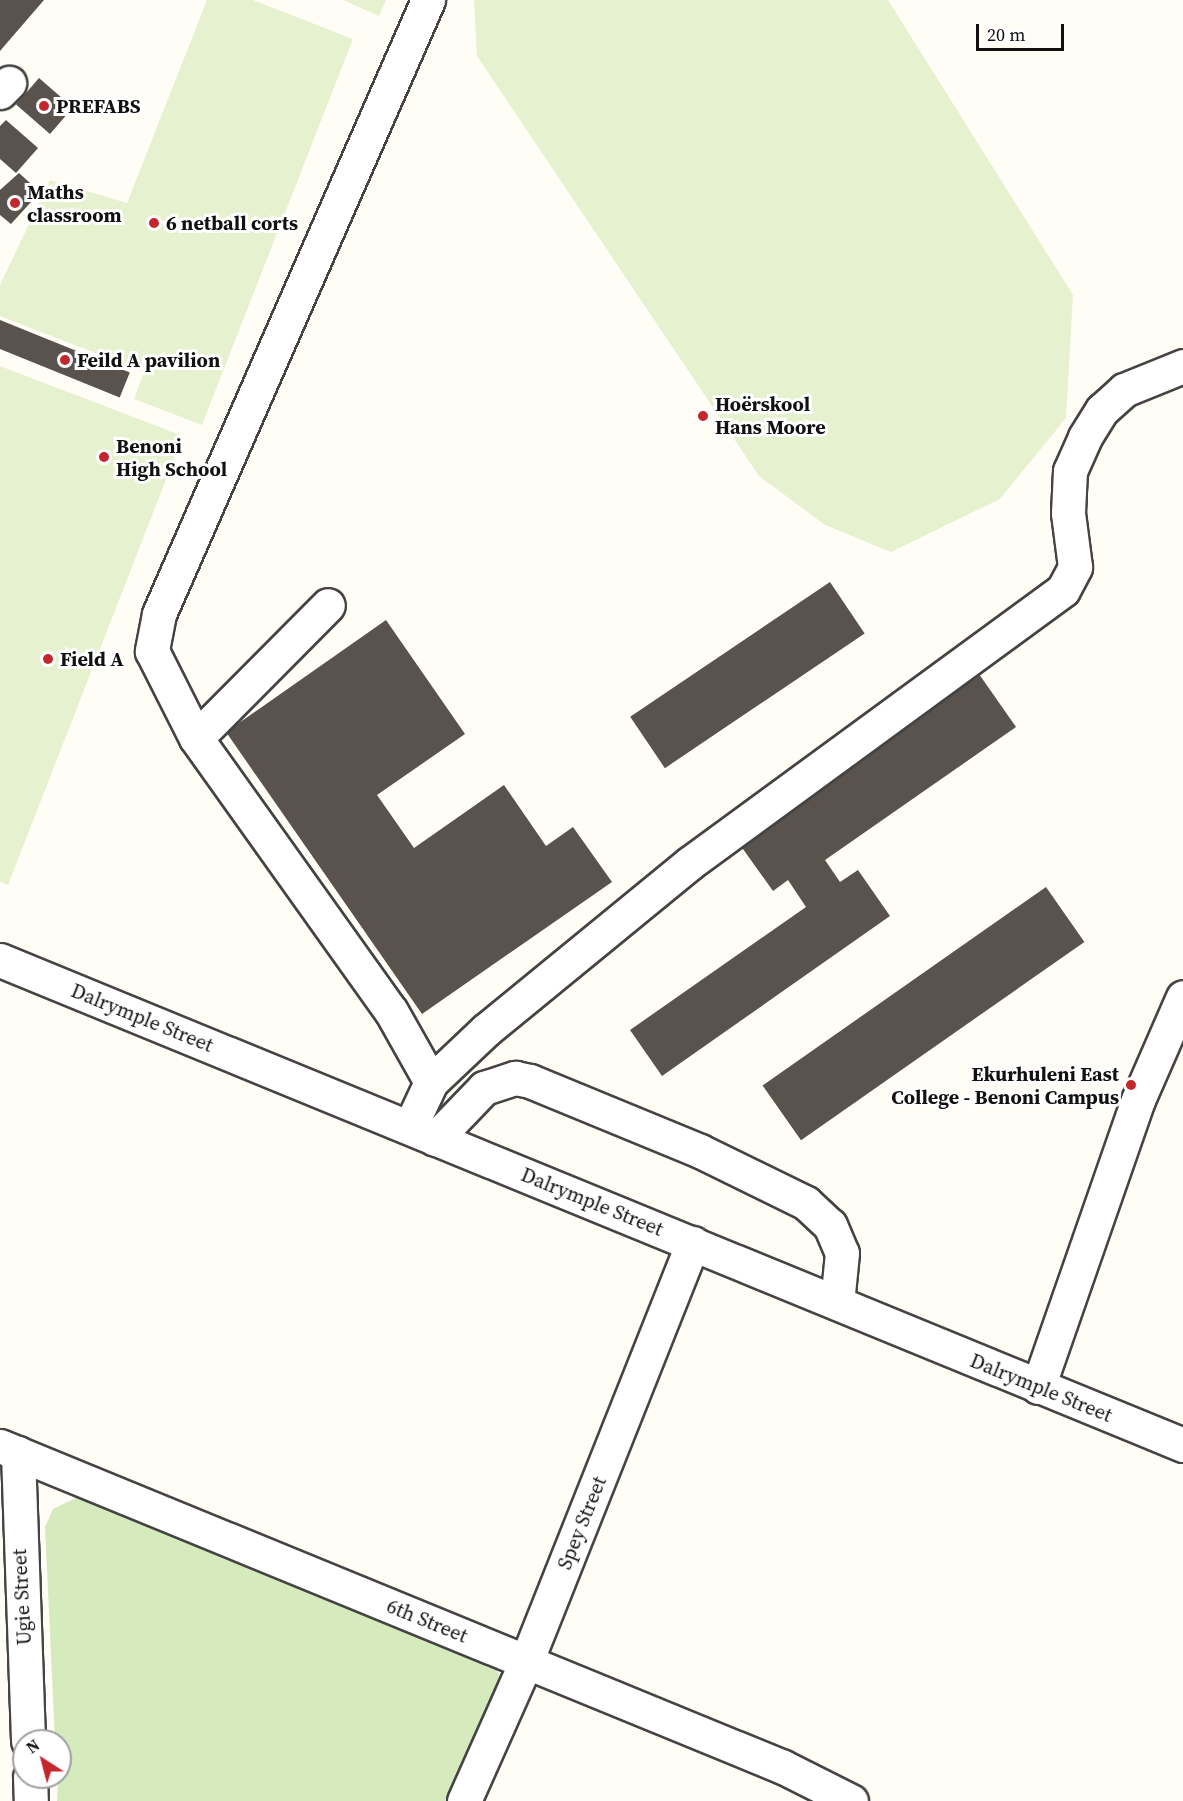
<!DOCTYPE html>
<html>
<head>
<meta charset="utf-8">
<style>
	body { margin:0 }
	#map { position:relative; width:1183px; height:1801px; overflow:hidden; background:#fffdf5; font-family:"Source Serif 4",serif }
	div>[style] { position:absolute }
	.green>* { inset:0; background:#d5ebbd }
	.pitch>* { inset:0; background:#e6f2cf }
	.building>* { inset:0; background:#5a524d; transform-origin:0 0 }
	.roads { filter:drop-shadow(2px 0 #444) drop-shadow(-2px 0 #444) drop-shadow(0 2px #444) drop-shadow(0 -2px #444) }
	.minor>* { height:33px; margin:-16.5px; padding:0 16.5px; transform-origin:16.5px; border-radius:16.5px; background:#fff }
	.dots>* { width:16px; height:16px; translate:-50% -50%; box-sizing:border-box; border:3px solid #fff; border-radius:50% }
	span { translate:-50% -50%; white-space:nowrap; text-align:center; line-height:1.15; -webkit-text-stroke:6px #fff; paint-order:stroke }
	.poi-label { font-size:20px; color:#111; font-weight:700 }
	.left { translate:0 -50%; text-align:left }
	.right { translate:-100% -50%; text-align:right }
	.street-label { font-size:20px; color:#111 }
	.north { position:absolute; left:12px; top:1729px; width:60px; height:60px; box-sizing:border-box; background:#fff; border:2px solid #a0a0a0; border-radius:50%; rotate:324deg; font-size:16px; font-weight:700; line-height:24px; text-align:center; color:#111 }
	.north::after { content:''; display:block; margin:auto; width:21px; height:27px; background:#c4262e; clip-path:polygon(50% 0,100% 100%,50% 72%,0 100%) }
	.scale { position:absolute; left:976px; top:24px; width:88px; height:27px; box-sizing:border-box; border:3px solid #111; border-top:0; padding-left:8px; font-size:18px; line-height:21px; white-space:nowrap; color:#111; -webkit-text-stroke:4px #fff; paint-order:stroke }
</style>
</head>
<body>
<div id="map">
	<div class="green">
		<i style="clip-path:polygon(86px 1493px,489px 1656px,504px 1684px,459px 1801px,57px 1801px,60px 1741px,55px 1741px,45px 1527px,53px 1509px)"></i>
	</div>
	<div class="pitch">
		<i style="clip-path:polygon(207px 0,253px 0,353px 39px,202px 425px,134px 399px,144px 372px,0 316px,0 285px,50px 180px,127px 203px)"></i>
		<i style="clip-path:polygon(343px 0,386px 0,379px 16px)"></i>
		<i style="clip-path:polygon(474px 0,888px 0,1073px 295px,1066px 418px,1000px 499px,891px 552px,825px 525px,759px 476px,477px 56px)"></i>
		<i style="clip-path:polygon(0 366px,183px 436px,8px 885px,0 882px)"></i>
	</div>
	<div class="building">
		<i style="clip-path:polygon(0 0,44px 0,0 51px)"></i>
		<i style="left:39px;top:78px;width:45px;height:35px;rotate:41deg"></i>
		<i style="clip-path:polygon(6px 120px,38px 148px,16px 173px,0 159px,0 126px)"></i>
		<i style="clip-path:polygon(19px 173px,40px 192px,11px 224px,0 215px,0 190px)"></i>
		<i style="left:0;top:320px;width:140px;height:27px;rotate:22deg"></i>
		<i style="left:830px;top:582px;width:62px;height:241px;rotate:56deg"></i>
		<i style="clip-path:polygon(386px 620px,465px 734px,377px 795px,414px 848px,504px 785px,546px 846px,573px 827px,612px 882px,422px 1014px,226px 732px)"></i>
		<i style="clip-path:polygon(979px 674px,1016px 727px,825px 860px,840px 882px,858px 870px,890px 916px,662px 1076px,630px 1030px,806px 907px,788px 880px,773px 891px,738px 842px)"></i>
		<i style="left:1046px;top:887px;width:67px;height:346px;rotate:55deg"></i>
	</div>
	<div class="roads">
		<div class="minor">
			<i style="left:428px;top:0;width:670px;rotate:113.66deg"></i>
			<i style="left:159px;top:614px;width:38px;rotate:101deg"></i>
			<i style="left:152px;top:651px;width:97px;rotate:63.2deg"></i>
			<i style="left:196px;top:738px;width:335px;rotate:54.5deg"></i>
			<i style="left:391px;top:1011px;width:81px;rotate:60.6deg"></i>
			<i style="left:0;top:92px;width:13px;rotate:-45deg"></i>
			<i style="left:196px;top:738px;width:187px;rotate:-45.2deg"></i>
			<i style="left:0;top:960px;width:1279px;rotate:22.29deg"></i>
			<i style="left:410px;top:1127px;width:50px;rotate:-65deg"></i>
			<i style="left:431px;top:1082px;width:76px;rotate:-43.4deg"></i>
			<i style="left:486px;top:1030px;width:264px;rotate:-39.3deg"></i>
			<i style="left:690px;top:863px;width:462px;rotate:-36.2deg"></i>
			<i style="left:1063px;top:590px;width:26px;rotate:-62deg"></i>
			<i style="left:1075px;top:567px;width:54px;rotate:-97.4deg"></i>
			<i style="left:1068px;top:513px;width:42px;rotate:-87.3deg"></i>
			<i style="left:1070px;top:471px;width:37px;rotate:-66deg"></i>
			<i style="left:1085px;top:437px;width:32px;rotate:-58deg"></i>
			<i style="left:1102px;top:410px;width:30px;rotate:-42deg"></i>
			<i style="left:1124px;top:390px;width:64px;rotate:-22.1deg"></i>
			<i style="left:435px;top:1139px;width:71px;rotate:-46.1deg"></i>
			<i style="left:484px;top:1088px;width:33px;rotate:-18deg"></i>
			<i style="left:515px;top:1078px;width:15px;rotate:11deg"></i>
			<i style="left:530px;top:1081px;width:184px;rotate:22.4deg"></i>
			<i style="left:700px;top:1151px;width:118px;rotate:26.1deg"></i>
			<i style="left:806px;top:1203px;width:33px;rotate:43deg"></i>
			<i style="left:830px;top:1225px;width:30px;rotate:67deg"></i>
			<i style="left:842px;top:1253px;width:50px;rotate:95.7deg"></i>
			<i style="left:1038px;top:1387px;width:304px;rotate:-70.8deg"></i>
			<i style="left:1138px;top:1100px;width:112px;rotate:-66.4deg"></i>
			<i style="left:0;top:1446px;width:846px;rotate:22.29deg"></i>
			<i style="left:783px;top:1767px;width:76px;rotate:26.6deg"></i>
			<i style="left:18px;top:1453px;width:288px;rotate:88deg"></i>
			<i style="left:30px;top:1777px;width:24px;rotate:88deg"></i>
			<i style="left:464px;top:1801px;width:152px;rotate:-66deg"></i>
			<i style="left:526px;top:1662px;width:451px;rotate:-68.3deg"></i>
		</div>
	</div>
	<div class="dots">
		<i style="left:44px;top:106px;background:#c4262e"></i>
		<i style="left:15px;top:203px;background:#c4262e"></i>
		<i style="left:154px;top:223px;background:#c4262e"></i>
		<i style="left:65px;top:360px;background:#c4262e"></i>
		<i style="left:703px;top:416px;background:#c4262e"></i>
		<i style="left:104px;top:457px;background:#c4262e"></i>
		<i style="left:48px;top:659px;background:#c4262e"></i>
		<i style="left:1131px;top:1085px;background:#c4262e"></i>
	</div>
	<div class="poi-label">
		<span class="left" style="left:56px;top:106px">PREFABS</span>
		<span class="left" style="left:27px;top:204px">Maths<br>classroom</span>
		<span class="left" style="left:166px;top:223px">6 netball corts</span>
		<span class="left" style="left:77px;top:360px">Feild A pavilion</span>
		<span class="left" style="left:715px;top:416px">Hoërskool<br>Hans Moore</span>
		<span class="left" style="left:116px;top:458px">Benoni<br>High School</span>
		<span class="left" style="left:60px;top:659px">Field A</span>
		<span class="right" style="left:1119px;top:1086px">Ekurhuleni East<br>College - Benoni Campus</span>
	</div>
	<div class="street-label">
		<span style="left:142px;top:1018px;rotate:22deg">Dalrymple Street</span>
		<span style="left:592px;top:1202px;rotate:22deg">Dalrymple Street</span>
		<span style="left:1041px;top:1388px;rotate:22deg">Dalrymple Street</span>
		<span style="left:582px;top:1523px;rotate:-68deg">Spey Street</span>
		<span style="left:22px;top:1597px;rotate:-93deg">Ugie Street</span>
		<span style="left:427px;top:1621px;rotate:22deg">6th Street</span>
	</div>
	<div class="north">N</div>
	<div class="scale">20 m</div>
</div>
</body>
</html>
